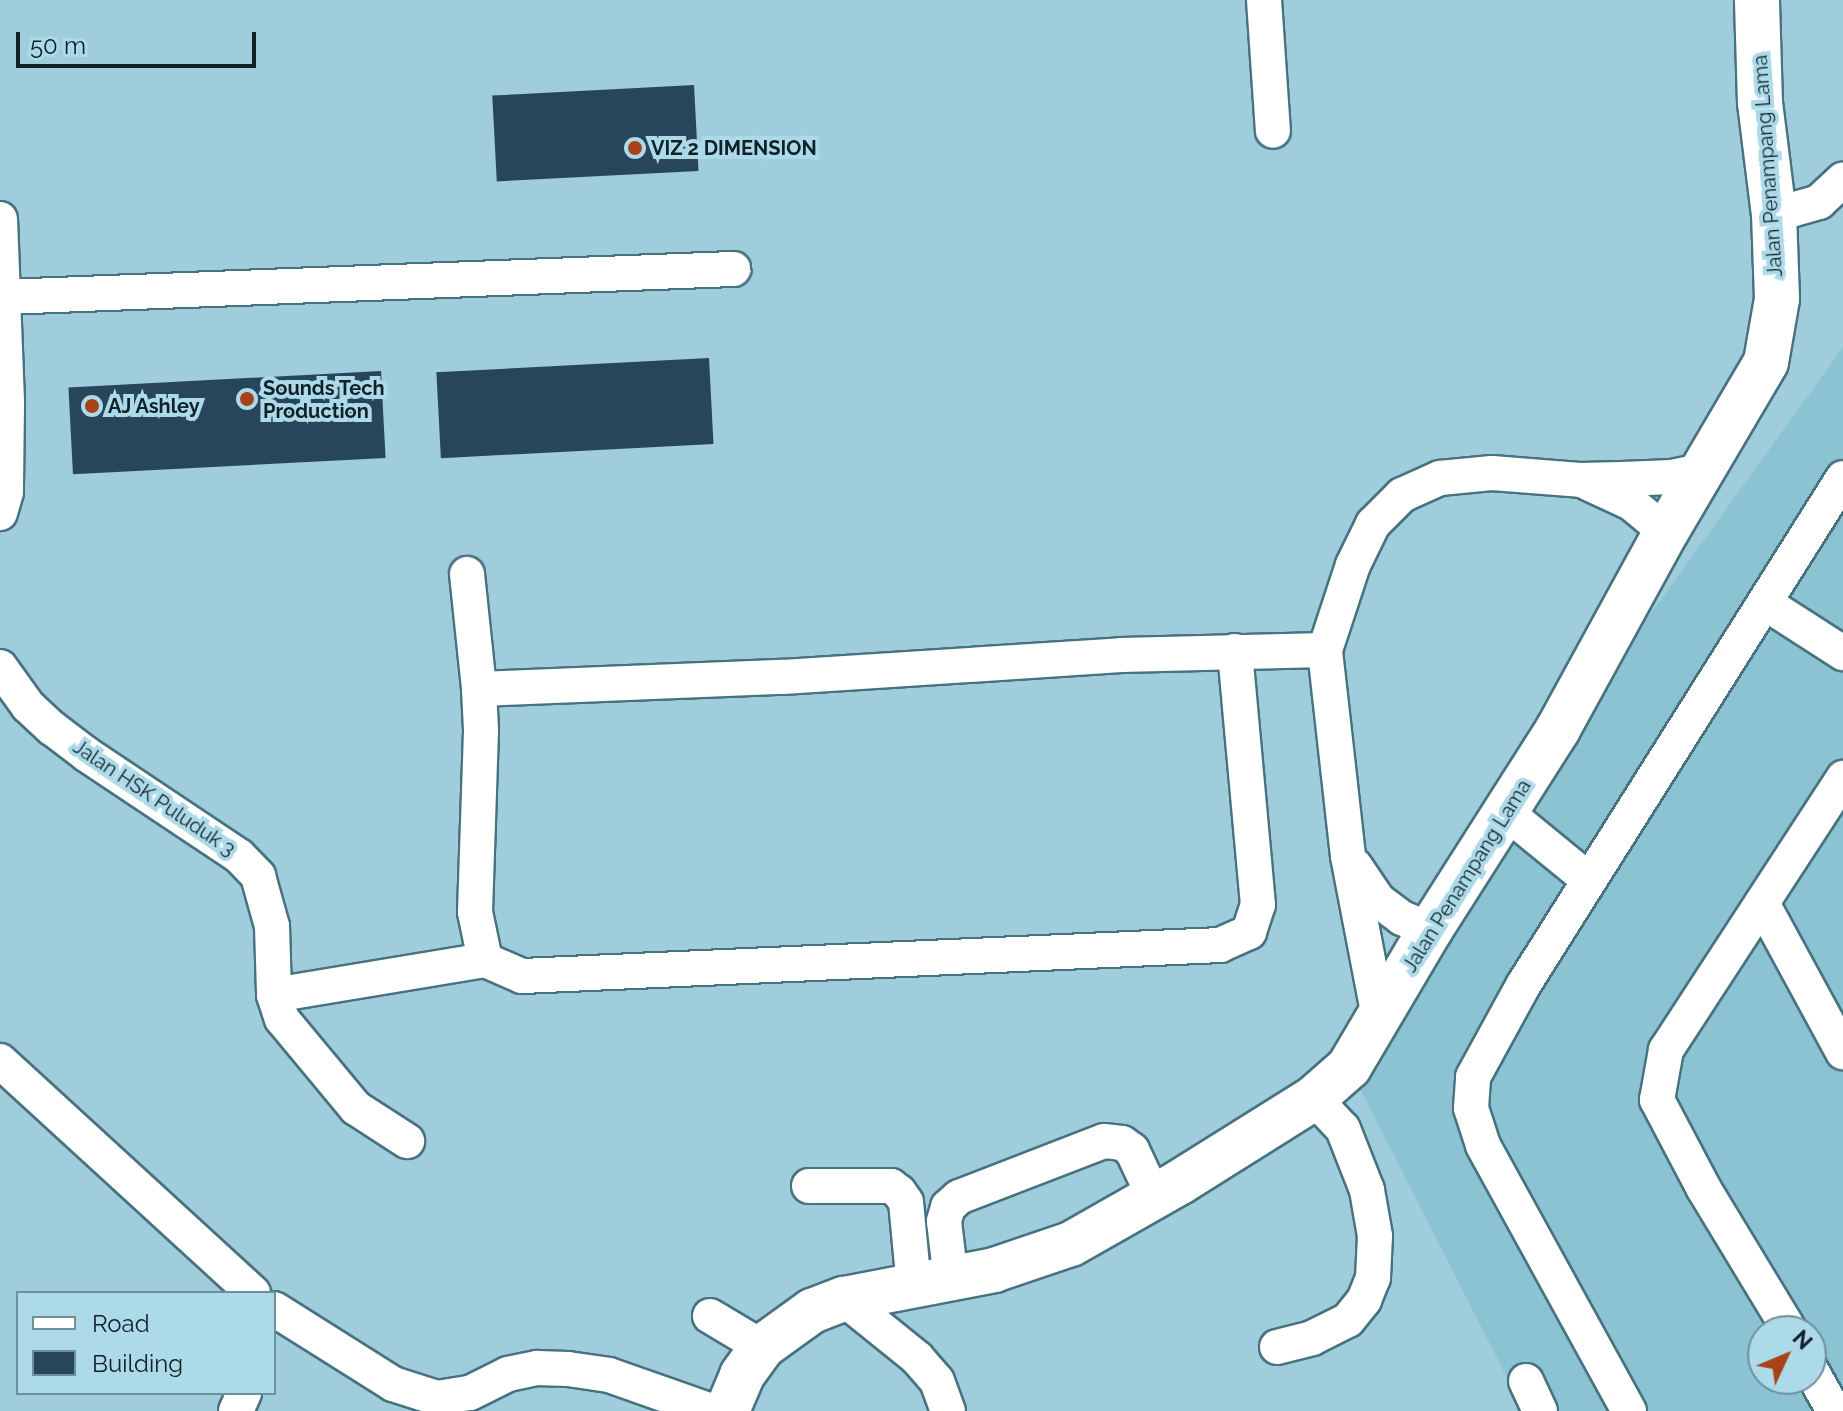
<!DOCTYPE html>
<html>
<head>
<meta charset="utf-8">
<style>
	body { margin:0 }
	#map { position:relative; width:1843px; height:1411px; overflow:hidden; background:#a0cddc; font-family:Raleway,sans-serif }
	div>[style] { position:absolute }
	.built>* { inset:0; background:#8cc3d3 }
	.building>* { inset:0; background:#27465b; transform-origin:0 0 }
	.roads { filter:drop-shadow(2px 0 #47727f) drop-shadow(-2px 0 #47727f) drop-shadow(0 2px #47727f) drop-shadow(0 -2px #47727f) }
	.minor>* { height:34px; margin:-17px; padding:0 17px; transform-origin:17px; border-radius:17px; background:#fff }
	.major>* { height:44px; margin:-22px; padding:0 22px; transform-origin:22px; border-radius:22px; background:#fff }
	.dots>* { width:22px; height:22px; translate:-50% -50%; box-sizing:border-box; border:4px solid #addae9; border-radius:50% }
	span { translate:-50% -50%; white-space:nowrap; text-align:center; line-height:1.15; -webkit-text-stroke:8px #addae9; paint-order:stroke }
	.poi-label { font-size:20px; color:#102127; font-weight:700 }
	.left { translate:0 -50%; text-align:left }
	.street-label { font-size:20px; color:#102127 }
	.legend { position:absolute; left:16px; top:1291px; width:260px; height:104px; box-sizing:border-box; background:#addae9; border:2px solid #6e909b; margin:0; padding:10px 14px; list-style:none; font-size:24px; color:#102127 }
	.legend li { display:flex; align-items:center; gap:16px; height:40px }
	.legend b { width:40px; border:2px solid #6e909b }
	.north { position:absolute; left:1747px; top:1315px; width:80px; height:80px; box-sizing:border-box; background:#addae9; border:2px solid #6e909b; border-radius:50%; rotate:46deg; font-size:22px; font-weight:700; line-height:32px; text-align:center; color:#102127 }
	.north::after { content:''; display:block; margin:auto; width:28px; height:36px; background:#a84219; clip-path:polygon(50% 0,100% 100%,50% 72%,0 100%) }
	.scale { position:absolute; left:16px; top:32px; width:240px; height:36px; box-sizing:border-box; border:4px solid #102127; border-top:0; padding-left:10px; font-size:24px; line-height:28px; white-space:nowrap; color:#102127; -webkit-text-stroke:6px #addae9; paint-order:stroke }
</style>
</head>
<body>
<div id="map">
	<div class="built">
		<i style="clip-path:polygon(evenodd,1843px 347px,1843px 1411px,1524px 1411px,1349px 1067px,1507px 813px,1843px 347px,1763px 1331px,1811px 1331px,1811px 1379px,1763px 1379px,1763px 1331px)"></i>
	</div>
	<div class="building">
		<i style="left:694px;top:85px;width:86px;height:202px;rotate:87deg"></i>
		<i style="left:709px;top:358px;width:86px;height:273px;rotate:87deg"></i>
		<i style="left:381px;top:371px;width:87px;height:313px;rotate:87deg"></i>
	</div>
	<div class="roads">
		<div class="minor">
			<i style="left:1264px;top:0;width:131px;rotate:86.1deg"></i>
			<i style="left:1774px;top:215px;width:47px;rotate:-16.1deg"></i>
			<i style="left:1819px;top:202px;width:33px;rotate:-43deg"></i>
			<i style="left:0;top:219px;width:185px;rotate:87.8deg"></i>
			<i style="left:7px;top:404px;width:88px;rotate:90.7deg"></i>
			<i style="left:6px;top:492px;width:22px;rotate:106deg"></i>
			<i style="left:4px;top:297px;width:730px;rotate:-2.2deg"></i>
			<i style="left:1588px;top:483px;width:47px;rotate:24.9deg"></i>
			<i style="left:1631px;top:503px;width:45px;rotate:39.6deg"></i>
			<i style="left:467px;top:574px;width:116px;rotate:84deg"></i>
			<i style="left:1765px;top:603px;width:93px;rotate:32.7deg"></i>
			<i style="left:0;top:667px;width:48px;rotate:54.3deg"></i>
			<i style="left:28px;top:706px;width:33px;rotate:43deg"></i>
			<i style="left:52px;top:728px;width:43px;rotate:37.4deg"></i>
			<i style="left:86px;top:754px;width:184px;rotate:33.7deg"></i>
			<i style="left:239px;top:856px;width:28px;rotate:46deg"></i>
			<i style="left:258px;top:876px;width:52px;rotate:74.4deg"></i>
			<i style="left:272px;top:926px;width:69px;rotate:88.3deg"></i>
			<i style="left:274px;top:995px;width:25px;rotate:72deg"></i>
			<i style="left:282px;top:1019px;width:116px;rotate:50.3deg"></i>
			<i style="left:356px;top:1108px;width:61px;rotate:32.9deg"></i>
			<i style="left:1507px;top:813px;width:106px;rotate:39.3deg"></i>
			<i style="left:1355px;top:866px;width:41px;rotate:55.9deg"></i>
			<i style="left:1378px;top:900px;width:30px;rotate:37deg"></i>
			<i style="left:1402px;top:918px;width:30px;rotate:23deg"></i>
			<i style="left:1762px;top:903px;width:170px;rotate:61.5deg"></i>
			<i style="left:485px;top:960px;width:49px;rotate:-101.8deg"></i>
			<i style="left:475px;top:912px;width:182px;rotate:-88.1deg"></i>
			<i style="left:481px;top:730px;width:41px;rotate:-92.8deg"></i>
			<i style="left:479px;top:689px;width:304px;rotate:-2.3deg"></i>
			<i style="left:783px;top:677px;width:339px;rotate:-3.7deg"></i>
			<i style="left:1121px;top:655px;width:204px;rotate:-1.4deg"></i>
			<i style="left:274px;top:995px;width:214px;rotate:-9.4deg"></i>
			<i style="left:485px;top:960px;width:40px;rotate:23.4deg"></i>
			<i style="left:522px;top:976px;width:699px;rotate:-2.54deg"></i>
			<i style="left:1220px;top:945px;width:32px;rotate:-24deg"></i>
			<i style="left:1249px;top:932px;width:28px;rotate:-72deg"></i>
			<i style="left:1258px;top:905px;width:255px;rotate:-95.2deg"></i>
			<i style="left:1379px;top:1017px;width:164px;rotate:-100.9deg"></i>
			<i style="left:1348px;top:856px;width:207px;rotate:-96.4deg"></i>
			<i style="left:1325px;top:650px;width:89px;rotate:-71.8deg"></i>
			<i style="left:1353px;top:565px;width:46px;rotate:-64deg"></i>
			<i style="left:1373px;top:524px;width:41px;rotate:-45deg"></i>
			<i style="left:1402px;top:495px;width:42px;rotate:-24.1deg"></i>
			<i style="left:1440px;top:478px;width:52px;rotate:-5.5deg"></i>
			<i style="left:1492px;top:473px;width:88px;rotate:4.5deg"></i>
			<i style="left:1580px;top:480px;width:42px;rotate:-1.4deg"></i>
			<i style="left:1622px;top:479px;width:50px;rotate:-2.3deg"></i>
			<i style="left:1672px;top:477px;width:30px;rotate:-12deg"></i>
			<i style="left:0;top:1061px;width:343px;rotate:42.5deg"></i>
			<i style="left:809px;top:1186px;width:82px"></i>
			<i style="left:891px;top:1186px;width:10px;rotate:37deg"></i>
			<i style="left:899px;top:1192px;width:12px;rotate:55deg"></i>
			<i style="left:906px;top:1202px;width:85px;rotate:84.6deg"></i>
			<i style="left:951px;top:1280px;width:59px;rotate:-96.8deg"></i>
			<i style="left:944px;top:1221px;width:15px;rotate:-74deg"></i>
			<i style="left:948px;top:1207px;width:15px;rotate:-42deg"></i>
			<i style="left:959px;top:1197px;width:155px;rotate:-21.1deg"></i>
			<i style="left:1104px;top:1141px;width:18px;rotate:6deg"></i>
			<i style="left:1122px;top:1143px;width:12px;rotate:35deg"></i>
			<i style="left:1132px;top:1150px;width:52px;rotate:64.9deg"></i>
			<i style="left:844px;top:1299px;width:94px;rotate:38.9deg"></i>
			<i style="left:917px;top:1358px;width:30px;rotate:49deg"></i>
			<i style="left:937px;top:1381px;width:32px;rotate:70deg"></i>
			<i style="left:274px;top:1309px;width:141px;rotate:32.2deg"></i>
			<i style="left:393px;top:1384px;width:46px;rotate:17.7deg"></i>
			<i style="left:437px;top:1398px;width:33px;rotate:-9deg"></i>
			<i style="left:470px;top:1393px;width:42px;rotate:-26.6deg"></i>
			<i style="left:508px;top:1374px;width:30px;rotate:-12deg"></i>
			<i style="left:537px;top:1368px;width:31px;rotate:2deg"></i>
			<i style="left:568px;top:1369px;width:41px;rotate:8.3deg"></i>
			<i style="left:609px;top:1375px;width:108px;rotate:19.4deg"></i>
			<i style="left:710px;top:1316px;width:61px;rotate:30.8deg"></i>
			<i style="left:1790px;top:1331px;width:166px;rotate:-121.2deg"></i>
			<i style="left:1704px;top:1189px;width:101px;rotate:-117.8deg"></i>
			<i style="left:1657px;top:1100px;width:51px;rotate:-79.8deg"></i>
			<i style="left:1666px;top:1050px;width:325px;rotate:-56.9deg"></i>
			<i style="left:1277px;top:1347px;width:36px;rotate:-14deg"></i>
			<i style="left:1312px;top:1338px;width:40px;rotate:-26.6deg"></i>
			<i style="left:1348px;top:1320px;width:26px;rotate:-51deg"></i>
			<i style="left:1364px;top:1300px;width:24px;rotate:-68deg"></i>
			<i style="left:1373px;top:1278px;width:42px;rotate:-87.3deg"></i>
			<i style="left:1375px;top:1236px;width:47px;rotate:-99.9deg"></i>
			<i style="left:1367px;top:1190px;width:66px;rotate:-111.5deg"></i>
			<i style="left:1343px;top:1129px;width:42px;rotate:-133.1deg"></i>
			<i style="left:1811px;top:1370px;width:47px;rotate:60.7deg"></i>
			<i style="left:1526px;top:1381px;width:33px;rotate:65deg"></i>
			<i style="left:236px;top:1411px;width:20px;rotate:-66deg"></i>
			<i style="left:1629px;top:1411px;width:303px;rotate:-118.8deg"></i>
			<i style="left:1483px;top:1145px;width:39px;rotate:-108deg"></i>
			<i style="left:1471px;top:1108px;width:31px;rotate:-86deg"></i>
			<i style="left:1473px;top:1077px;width:106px;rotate:-61.3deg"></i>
			<i style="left:1524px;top:984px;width:598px;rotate:-57.77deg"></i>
		</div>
		<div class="major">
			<i style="left:727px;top:1411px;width:39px;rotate:-67deg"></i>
			<i style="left:742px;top:1375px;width:34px;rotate:-54deg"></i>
			<i style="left:762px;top:1347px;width:62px;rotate:-35.8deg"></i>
			<i style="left:812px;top:1311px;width:34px;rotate:-21deg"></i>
			<i style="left:844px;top:1299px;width:153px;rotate:-10.9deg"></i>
			<i style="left:994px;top:1270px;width:81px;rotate:-18.7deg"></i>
			<i style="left:1071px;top:1244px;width:125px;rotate:-29.6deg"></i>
			<i style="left:1180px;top:1182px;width:158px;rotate:-32.1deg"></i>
			<i style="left:1314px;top:1098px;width:47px;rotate:-41.5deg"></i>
			<i style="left:1349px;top:1067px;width:159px;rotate:-59.4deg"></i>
			<i style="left:1430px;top:930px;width:238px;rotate:-57.5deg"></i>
			<i style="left:1558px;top:729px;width:225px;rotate:-61.3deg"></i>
			<i style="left:1666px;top:532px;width:197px;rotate:-59.5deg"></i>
			<i style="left:1766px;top:362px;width:64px;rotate:-80.1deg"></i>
			<i style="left:1777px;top:299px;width:84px;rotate:-92deg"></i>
			<i style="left:1774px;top:215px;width:113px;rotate:-97.1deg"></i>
			<i style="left:1760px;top:103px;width:103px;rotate:-91.7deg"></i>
		</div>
	</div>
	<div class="dots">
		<i style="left:635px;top:148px;background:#a84219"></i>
		<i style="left:247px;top:399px;background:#a84219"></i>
		<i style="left:92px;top:406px;background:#a84219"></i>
	</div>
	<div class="poi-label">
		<span class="left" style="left:651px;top:148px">VIZ 2 DIMENSION</span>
		<span class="left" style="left:263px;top:400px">Sounds Tech<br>Production</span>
		<span class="left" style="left:108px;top:406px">AJ Ashley</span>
	</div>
	<div class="street-label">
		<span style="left:1768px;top:166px;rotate:-94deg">Jalan Penampang Lama</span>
		<span style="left:154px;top:798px;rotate:34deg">Jalan HSK Puluduk 3</span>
		<span style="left:1467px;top:876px;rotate:-58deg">Jalan Penampang Lama</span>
	</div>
	<ul class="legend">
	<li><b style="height:10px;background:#fff"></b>Road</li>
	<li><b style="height:22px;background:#27465b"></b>Building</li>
	</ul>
	<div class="north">N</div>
	<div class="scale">50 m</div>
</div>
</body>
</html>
